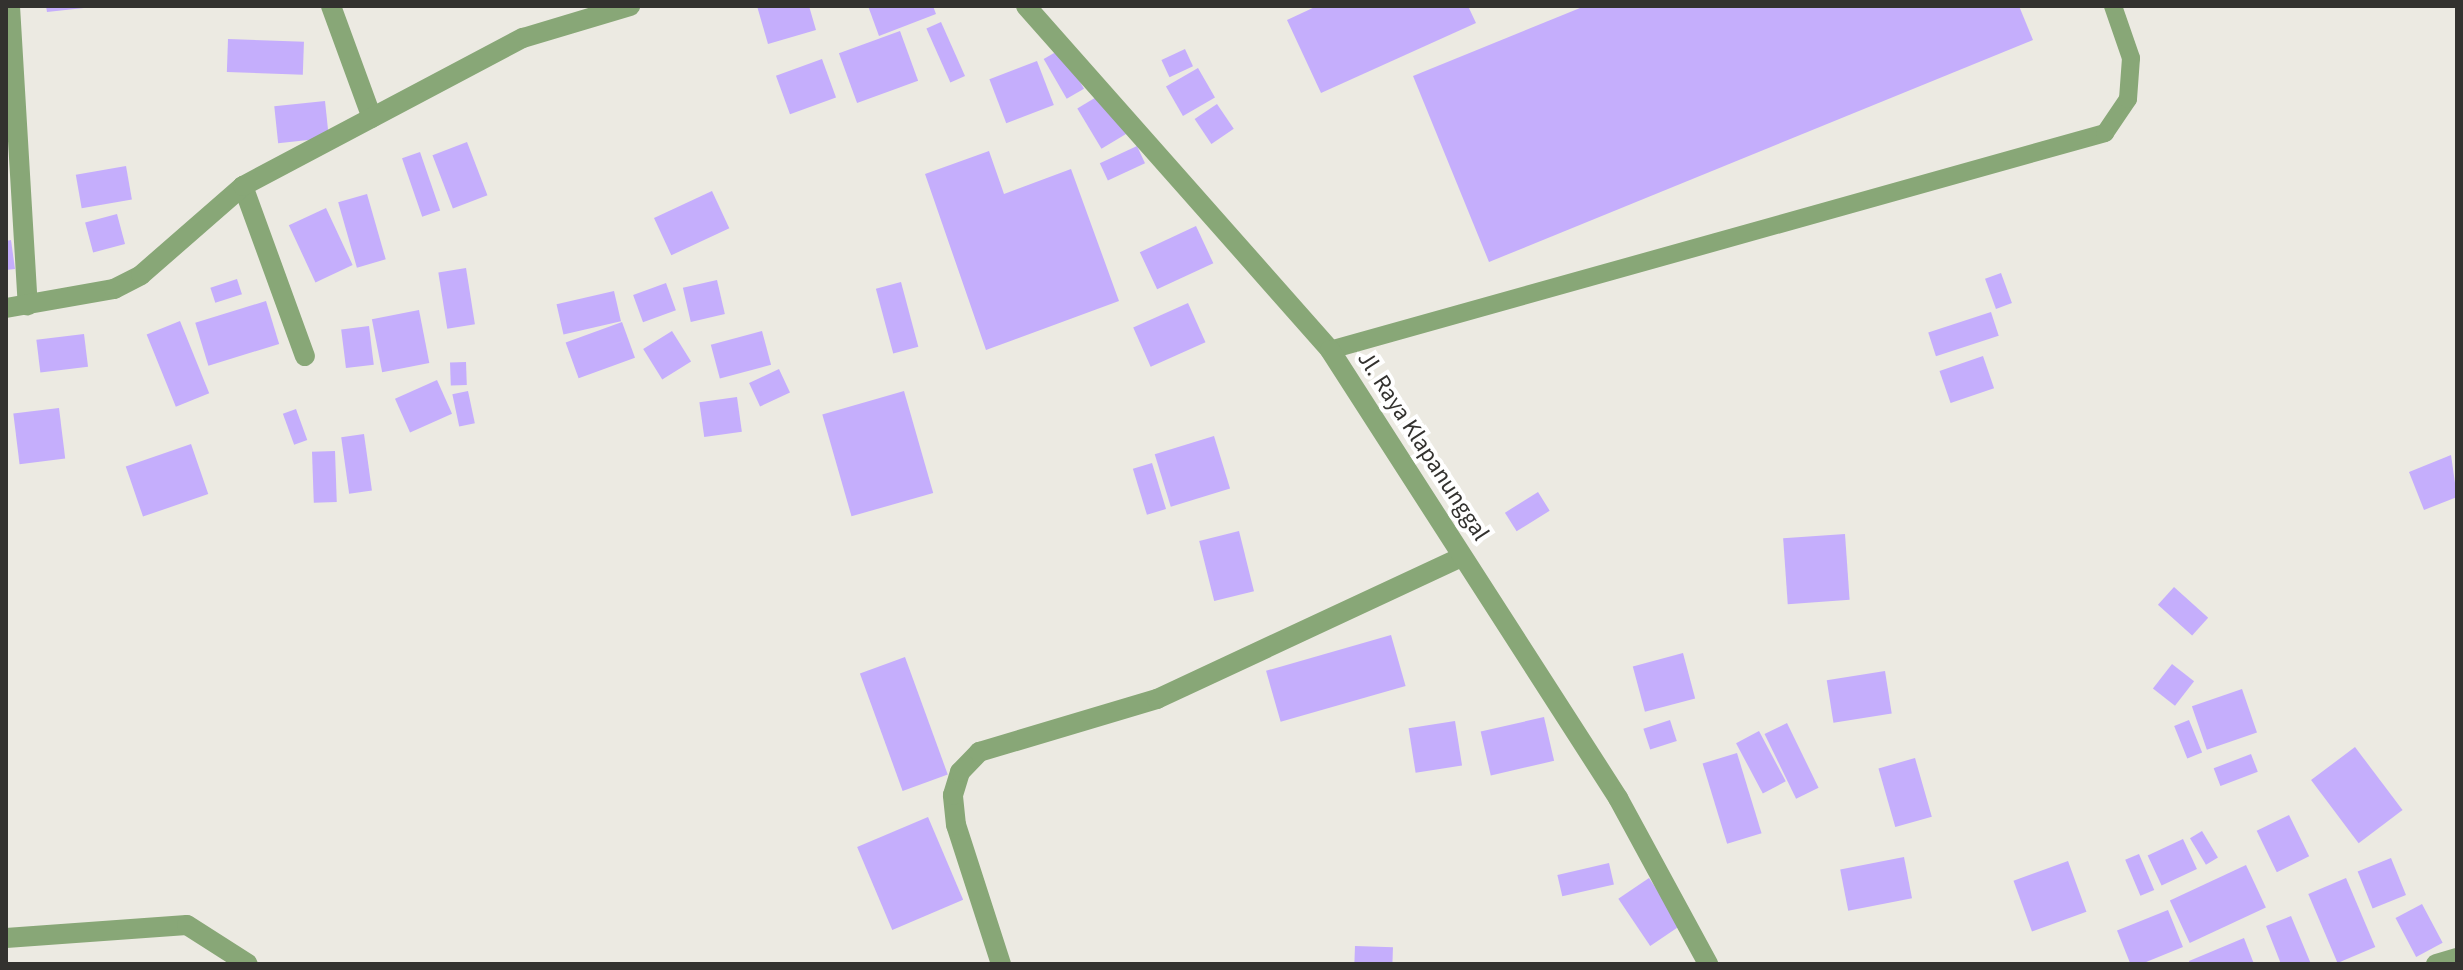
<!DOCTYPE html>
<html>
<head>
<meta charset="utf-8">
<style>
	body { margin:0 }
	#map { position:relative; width:2463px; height:970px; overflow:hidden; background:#eceae2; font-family:"Source Sans 3",sans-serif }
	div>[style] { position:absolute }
	.building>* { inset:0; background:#c5aefc; transform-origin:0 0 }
	.service>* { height:18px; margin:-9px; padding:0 9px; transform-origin:9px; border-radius:9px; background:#88a777 }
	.minor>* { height:20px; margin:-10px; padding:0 10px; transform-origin:10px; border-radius:10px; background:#88a777 }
	.tertiary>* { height:20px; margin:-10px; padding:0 10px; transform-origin:10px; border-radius:10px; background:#88a777 }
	span { translate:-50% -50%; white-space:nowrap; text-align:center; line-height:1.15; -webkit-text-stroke:8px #fff; paint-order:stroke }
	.street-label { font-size:24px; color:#33322f }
	.frame { position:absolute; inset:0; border:8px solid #33322f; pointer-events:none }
</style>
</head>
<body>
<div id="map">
	<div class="building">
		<i style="clip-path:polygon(46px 6px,83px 6px,84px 8px,47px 12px)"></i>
		<i style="clip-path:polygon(757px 6px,809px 6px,816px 30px,768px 44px)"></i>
		<i style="clip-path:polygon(868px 6px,933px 6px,936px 14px,879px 36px)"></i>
		<i style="clip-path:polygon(1317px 6px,1468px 6px,1476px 23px,1321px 93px,1287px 20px)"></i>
		<i style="clip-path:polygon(1585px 6px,2019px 6px,2033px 40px,1489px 262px,1413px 76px)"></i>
		<i style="left:941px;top:22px;width:59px;height:16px;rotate:66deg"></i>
		<i style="left:900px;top:31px;width:53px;height:65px;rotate:70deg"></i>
		<i style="left:228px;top:39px;width:76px;height:33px;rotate:2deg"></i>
		<i style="left:1061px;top:49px;width:46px;height:20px;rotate:60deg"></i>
		<i style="left:1185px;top:49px;width:19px;height:26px;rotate:65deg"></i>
		<i style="left:822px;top:59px;width:41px;height:49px;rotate:70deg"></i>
		<i style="left:1037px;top:61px;width:47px;height:51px;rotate:69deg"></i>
		<i style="left:1198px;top:68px;width:34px;height:37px;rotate:60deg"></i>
		<i style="left:1103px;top:93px;width:47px;height:30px;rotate:59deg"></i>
		<i style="left:325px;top:101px;width:37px;height:51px;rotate:84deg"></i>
		<i style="left:1217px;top:104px;width:30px;height:27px;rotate:56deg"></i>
		<i style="left:467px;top:142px;width:57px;height:37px;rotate:69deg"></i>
		<i style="left:1137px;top:146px;width:19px;height:41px;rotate:65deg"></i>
		<i style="clip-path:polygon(989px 151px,1004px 194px,1071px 169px,1119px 301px,986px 350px,925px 174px)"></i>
		<i style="left:420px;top:152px;width:62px;height:19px;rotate:71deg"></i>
		<i style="left:126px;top:166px;width:34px;height:51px;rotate:80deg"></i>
		<i style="left:712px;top:191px;width:41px;height:64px;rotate:65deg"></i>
		<i style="left:367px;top:194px;width:68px;height:30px;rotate:74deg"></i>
		<i style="left:326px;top:208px;width:63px;height:41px;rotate:65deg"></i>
		<i style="left:117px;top:214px;width:31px;height:33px;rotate:75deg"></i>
		<i style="left:1196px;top:226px;width:41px;height:62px;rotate:65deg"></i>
		<i style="clip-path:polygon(11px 240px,15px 269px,6px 270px,6px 241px)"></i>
		<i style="left:466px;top:268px;width:57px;height:28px;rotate:81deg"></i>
		<i style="left:2001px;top:273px;width:32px;height:17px;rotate:70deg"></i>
		<i style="left:237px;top:279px;width:16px;height:28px;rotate:72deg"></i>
		<i style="left:717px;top:280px;width:35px;height:35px;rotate:77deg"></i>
		<i style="left:901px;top:282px;width:67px;height:26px;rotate:75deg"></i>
		<i style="left:666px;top:283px;width:29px;height:35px;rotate:70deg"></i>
		<i style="left:614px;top:291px;width:31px;height:59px;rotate:77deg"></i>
		<i style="left:266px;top:301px;width:45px;height:74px;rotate:73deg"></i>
		<i style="left:1188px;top:303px;width:43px;height:60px;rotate:66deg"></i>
		<i style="left:419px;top:310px;width:54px;height:48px;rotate:79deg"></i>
		<i style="left:1991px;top:312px;width:25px;height:66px;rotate:72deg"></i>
		<i style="left:180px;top:321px;width:78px;height:36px;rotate:68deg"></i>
		<i style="left:622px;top:322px;width:38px;height:60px;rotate:70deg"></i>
		<i style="left:369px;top:326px;width:39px;height:28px;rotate:83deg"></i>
		<i style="left:672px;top:331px;width:36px;height:34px;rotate:58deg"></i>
		<i style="left:762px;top:331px;width:35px;height:53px;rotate:75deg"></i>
		<i style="left:84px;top:334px;width:33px;height:48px;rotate:83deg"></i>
		<i style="left:1983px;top:356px;width:34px;height:46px;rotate:71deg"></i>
		<i style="left:466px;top:362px;width:23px;height:16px;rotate:88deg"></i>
		<i style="left:779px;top:369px;width:26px;height:33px;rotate:65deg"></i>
		<i style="left:437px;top:380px;width:37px;height:46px;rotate:66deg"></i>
		<i style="left:468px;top:391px;width:33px;height:16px;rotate:78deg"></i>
		<i style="left:904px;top:391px;width:106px;height:85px;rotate:74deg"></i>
		<i style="left:737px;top:397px;width:35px;height:38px;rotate:82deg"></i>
		<i style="left:59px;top:408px;width:51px;height:46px;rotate:83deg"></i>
		<i style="left:296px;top:409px;width:33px;height:14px;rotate:70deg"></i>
		<i style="left:364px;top:434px;width:57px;height:23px;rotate:82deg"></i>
		<i style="left:1214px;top:436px;width:55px;height:62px;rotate:73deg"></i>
		<i style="left:191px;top:444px;width:53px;height:69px;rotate:71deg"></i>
		<i style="left:335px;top:451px;width:51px;height:23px;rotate:88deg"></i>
		<i style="clip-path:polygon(2451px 455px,2457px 497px,2424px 510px,2409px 472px)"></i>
		<i style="left:1152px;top:463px;width:48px;height:20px;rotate:73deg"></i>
		<i style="left:1538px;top:492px;width:22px;height:39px;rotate:58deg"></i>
		<i style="left:1239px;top:531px;width:62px;height:41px;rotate:76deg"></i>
		<i style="left:1845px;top:534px;width:66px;height:62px;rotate:86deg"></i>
		<i style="left:2174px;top:587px;width:46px;height:24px;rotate:42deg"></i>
		<i style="left:1391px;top:635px;width:53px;height:130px;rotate:74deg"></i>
		<i style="left:1683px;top:653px;width:47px;height:52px;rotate:75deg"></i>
		<i style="left:905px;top:657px;width:125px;height:48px;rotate:70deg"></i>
		<i style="left:2172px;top:664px;width:28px;height:31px;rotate:38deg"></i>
		<i style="left:1885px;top:671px;width:43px;height:59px;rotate:81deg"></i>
		<i style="left:2242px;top:689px;width:46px;height:53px;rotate:71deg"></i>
		<i style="left:1544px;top:717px;width:45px;height:65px;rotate:77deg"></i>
		<i style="left:1670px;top:720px;width:22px;height:28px;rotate:72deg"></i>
		<i style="left:2189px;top:720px;width:35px;height:16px;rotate:68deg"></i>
		<i style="left:1455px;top:721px;width:45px;height:47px;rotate:81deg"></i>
		<i style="left:1787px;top:723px;width:72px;height:25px;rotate:64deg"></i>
		<i style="left:1759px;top:731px;width:57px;height:26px;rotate:62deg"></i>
		<i style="left:2355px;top:747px;width:79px;height:55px;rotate:53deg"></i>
		<i style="left:1737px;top:753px;width:84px;height:36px;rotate:73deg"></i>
		<i style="left:2251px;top:754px;width:19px;height:40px;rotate:69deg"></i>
		<i style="left:1915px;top:758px;width:61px;height:38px;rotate:74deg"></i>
		<i style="left:2289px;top:815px;width:46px;height:36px;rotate:64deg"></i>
		<i style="left:928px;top:817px;width:90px;height:77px;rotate:67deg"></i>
		<i style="left:2202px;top:831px;width:31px;height:14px;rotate:59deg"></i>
		<i style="left:2183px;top:839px;width:33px;height:39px;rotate:65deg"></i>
		<i style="left:2139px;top:854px;width:39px;height:15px;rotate:67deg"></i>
		<i style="left:1904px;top:857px;width:42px;height:65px;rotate:79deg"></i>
		<i style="left:2391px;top:858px;width:40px;height:36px;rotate:68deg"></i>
		<i style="left:2068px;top:861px;width:54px;height:58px;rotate:70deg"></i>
		<i style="left:1609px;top:863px;width:22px;height:53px;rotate:77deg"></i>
		<i style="left:2246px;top:865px;width:47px;height:84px;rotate:65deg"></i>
		<i style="left:1649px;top:878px;width:57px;height:37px;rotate:56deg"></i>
		<i style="left:2346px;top:878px;width:75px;height:41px;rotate:67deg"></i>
		<i style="left:2422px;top:904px;width:44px;height:30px;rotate:62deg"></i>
		<i style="left:2168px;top:910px;width:40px;height:55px;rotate:68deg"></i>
		<i style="clip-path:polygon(2291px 916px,2311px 964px,2281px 964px,2266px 926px)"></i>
		<i style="clip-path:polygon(2244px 938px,2254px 964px,2190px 964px,2189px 961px)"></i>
		<i style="left:1355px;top:946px;width:38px;height:18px;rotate:2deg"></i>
	</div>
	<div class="service">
		<i style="left:1330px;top:350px;width:805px;rotate:-15.64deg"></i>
		<i style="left:2105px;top:133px;width:41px;rotate:-55.9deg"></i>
		<i style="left:2128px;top:99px;width:41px;rotate:-85.8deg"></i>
		<i style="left:2131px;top:58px;width:55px;rotate:-109.1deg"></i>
	</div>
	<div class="minor">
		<i style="left:10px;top:6px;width:300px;rotate:86.6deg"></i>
		<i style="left:331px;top:6px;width:119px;rotate:69.9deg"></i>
		<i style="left:243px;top:186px;width:181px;rotate:70deg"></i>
		<i style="left:6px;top:308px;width:110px;rotate:-10deg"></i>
		<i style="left:114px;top:289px;width:30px;rotate:-27deg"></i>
		<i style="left:141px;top:275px;width:135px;rotate:-41.1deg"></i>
		<i style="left:243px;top:186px;width:317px;rotate:-27.9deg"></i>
		<i style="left:523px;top:38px;width:112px;rotate:-16.7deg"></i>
		<i style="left:6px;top:938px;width:181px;rotate:-4.1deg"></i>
		<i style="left:187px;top:925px;width:72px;rotate:32.6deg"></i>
		<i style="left:1001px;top:964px;width:146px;rotate:-107.9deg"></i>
		<i style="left:956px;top:825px;width:30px;rotate:-96deg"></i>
		<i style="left:953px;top:795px;width:24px;rotate:-73deg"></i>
		<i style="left:960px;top:772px;width:28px;rotate:-46deg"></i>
		<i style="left:979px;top:752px;width:186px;rotate:-16.6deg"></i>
		<i style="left:1157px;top:699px;width:336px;rotate:-25deg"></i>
		<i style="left:2436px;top:964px;width:22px;rotate:-16deg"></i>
	</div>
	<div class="tertiary">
		<i style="left:1026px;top:6px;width:459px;rotate:48.5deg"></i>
		<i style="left:1330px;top:350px;width:533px;rotate:57.26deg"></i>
		<i style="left:1618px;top:798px;width:189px;rotate:61.5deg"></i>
	</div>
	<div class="street-label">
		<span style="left:1423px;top:446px;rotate:57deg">Jl. Raya Klapanunggal</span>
	</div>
	<div class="frame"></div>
</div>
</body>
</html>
